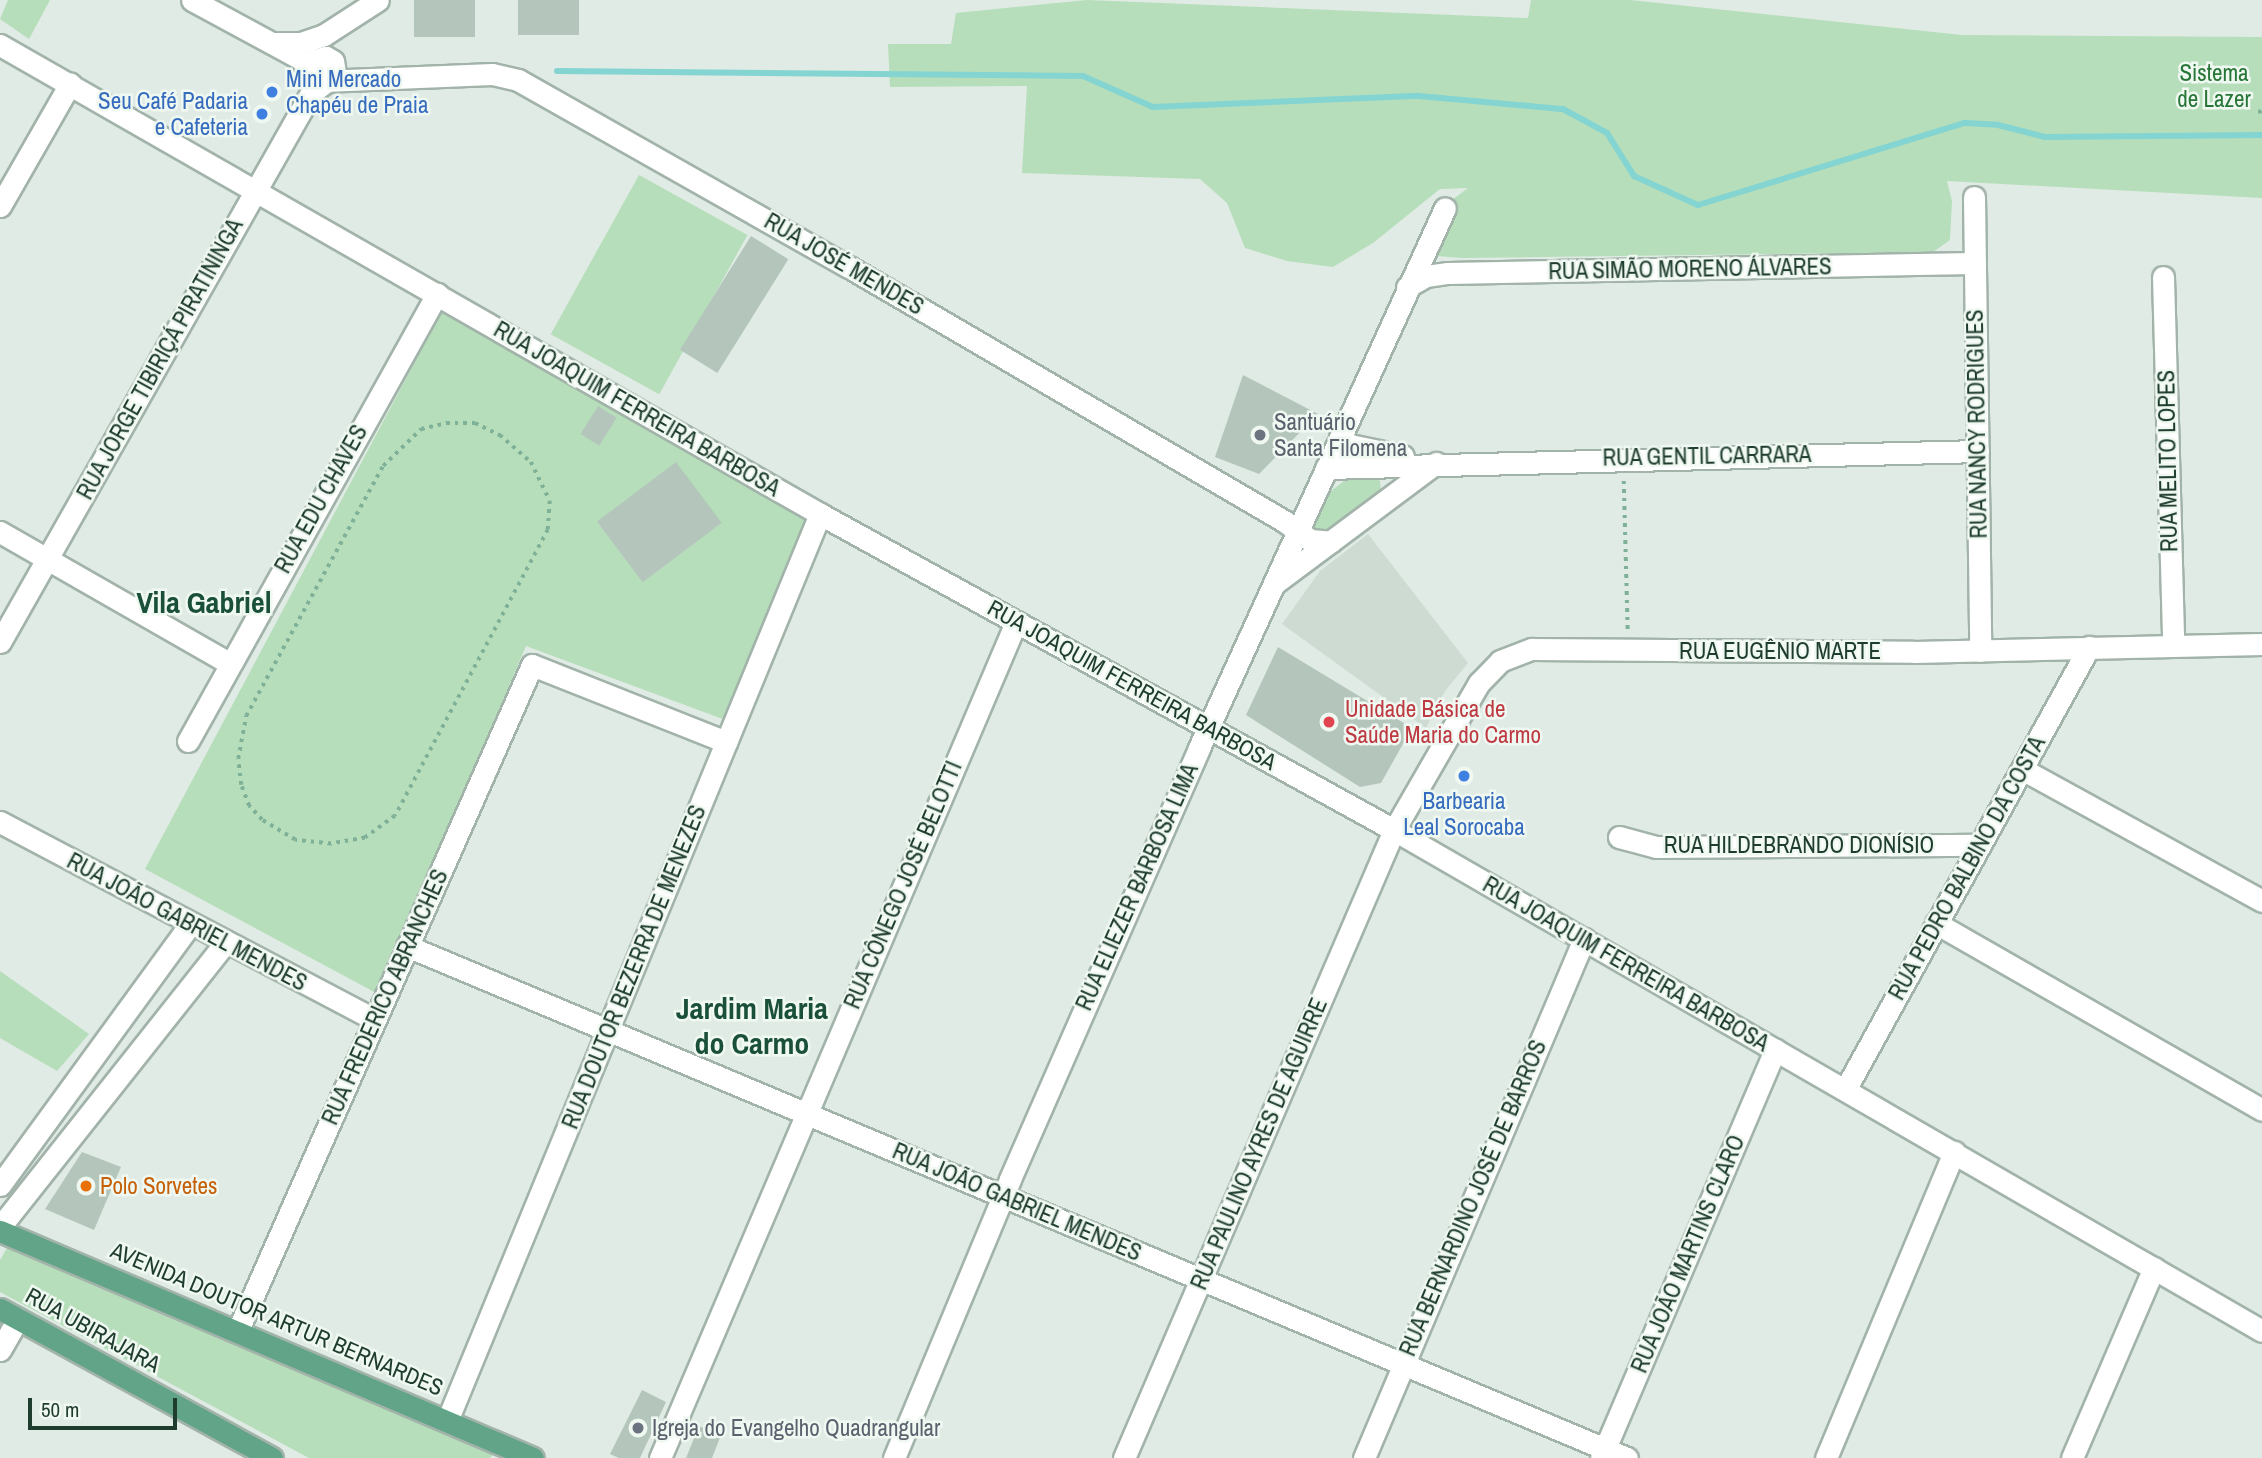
<!DOCTYPE html>
<html>
<head>
<meta charset="utf-8">
<style>
	body { margin:0 }
	#map { position:relative; width:2262px; height:1458px; overflow:hidden; background:#dfebe4; font-family:"Archivo Narrow",sans-serif }
	div>[style] { position:absolute }
	.built>* { inset:0; background:#cddbd2 }
	.green>* { inset:0; background:#b7deba; transform-origin:0 0 }
	.stream>* { height:6px; margin:-3px; padding:0 3px; transform-origin:3px; border-radius:3px; background:#84d4d2 }
	.building>* { inset:0; background:#b4c6bc; transform-origin:0 0 }
	.path>* { height:3.5px; margin-top:-1.75px; transform-origin:0; background:repeating-linear-gradient(90deg,#7eb198 0 3.5px,transparent 0 8.5px) }
	.roads { filter:drop-shadow(2px 0 #a2b3aa) drop-shadow(-2px 0 #a2b3aa) drop-shadow(0 2px #a2b3aa) drop-shadow(0 -2px #a2b3aa) }
	.minor>* { height:21px; margin:-10.5px; padding:0 10.5px; transform-origin:10.5px; border-radius:10.5px; background:#fff }
	.major>* { height:21px; margin:-10.5px; padding:0 10.5px; transform-origin:10.5px; border-radius:10.5px; background:#61a487 }
	.dots>* { width:19px; height:19px; translate:-50% -50%; box-sizing:border-box; border:4px solid #f0f8f2; border-radius:50% }
	span { translate:-50% -50%; white-space:nowrap; text-align:center; line-height:1.15; -webkit-text-stroke:5px #f0f8f2; paint-order:stroke }
	.park-label { font-size:23px; color:#277637 }
	.shop-label { font-size:23px; color:#366cbe }
	.left { translate:0 -50%; text-align:left }
	.right { translate:-100% -50%; text-align:right }
	.street-label { font-size:23px; color:#1f3d2f }
	.worship-label { font-size:23px; color:#5b616d }
	.health-label { font-size:23px; color:#be3a42 }
	.food-label { font-size:23px; color:#c56008 }
	.district-label { font-size:30px; color:#1a5039; font-weight:700 }
	.scale { position:absolute; left:28px; top:1398px; width:149px; height:32px; box-sizing:border-box; border:4px solid #1f3d2f; border-top:0; padding-left:9px; font-size:21px; line-height:24px; white-space:nowrap; color:#1f3d2f; -webkit-text-stroke:5px #f0f8f2; paint-order:stroke }
</style>
</head>
<body>
<div id="map">
	<div class="built">
		<i style="clip-path:polygon(1368px 534px,1468px 663px,1445px 691px,1426px 728px,1282px 624px,1320px 571px)"></i>
	</div>
	<div class="green">
		<i style="clip-path:polygon(8px 0,50px 0,29px 39px,0 19px)"></i>
		<i style="clip-path:polygon(1087px 0,1528px 18px,1531px 0,1630px 0,1962px 35px,2262px 37px,2262px 198px,1947px 181px,1952px 201px,1950px 240px,1933px 252px,1462px 258px,1437px 256px,1436px 245px,1452px 200px,1468px 188px,1440px 189px,1373px 243px,1333px 267px,1287px 261px,1245px 248px,1227px 203px,1200px 179px,1022px 173px,1027px 86px,890px 87px,888px 44px,951px 44px,956px 13px)"></i>
		<i style="left:639px;top:175px;width:124px;height:182px;rotate:29deg"></i>
		<i style="clip-path:polygon(442px 311px,809px 520px,728px 721px,526px 646px,378px 994px,145px 869px)"></i>
		<i style="clip-path:polygon(1352px 475px,1374px 477px,1380px 481px,1381px 493px,1331px 534px,1318px 534px,1314px 526px,1327px 494px)"></i>
		<i style="clip-path:polygon(0 971px,89px 1034px,57px 1071px,0 1038px)"></i>
		<i style="clip-path:polygon(7px 1248px,494px 1453px,490px 1458px,309px 1458px,0 1292px,0 1260px)"></i>
	</div>
	<div class="stream">
		<i style="left:557px;top:71px;width:526px;rotate:0.54deg"></i>
		<i style="left:1083px;top:76px;width:77px;rotate:23.9deg"></i>
		<i style="left:1153px;top:107px;width:266px;rotate:-2.4deg"></i>
		<i style="left:1419px;top:96px;width:145px;rotate:5.2deg"></i>
		<i style="left:1563px;top:109px;width:50px;rotate:28.6deg"></i>
		<i style="left:1607px;top:133px;width:51px;rotate:57.9deg"></i>
		<i style="left:1634px;top:176px;width:70px;rotate:24.4deg"></i>
		<i style="left:1698px;top:205px;width:279px;rotate:-17.1deg"></i>
		<i style="left:1965px;top:123px;width:33px;rotate:3deg"></i>
		<i style="left:1998px;top:125px;width:49px;rotate:14.3deg"></i>
		<i style="left:2045px;top:137px;width:217px;rotate:-0.5deg"></i>
	</div>
	<div class="building">
		<i style="left:414px;top:0;width:61px;height:37px"></i>
		<i style="left:518px;top:0;width:61px;height:35px"></i>
		<i style="left:751px;top:236px;width:44px;height:134px;rotate:32deg"></i>
		<i style="clip-path:polygon(1243px 375px,1318px 414px,1259px 474px,1215px 457px)"></i>
		<i style="left:598px;top:406px;width:22px;height:33px;rotate:32deg"></i>
		<i style="left:676px;top:462px;width:76px;height:99px;rotate:53deg"></i>
		<i style="clip-path:polygon(1278px 647px,1412px 728px,1381px 783px,1360px 787px,1246px 715px)"></i>
		<i style="clip-path:polygon(82px 1152px,121px 1167px,94px 1230px,45px 1209px)"></i>
		<i style="clip-path:polygon(642px 1390px,666px 1402px,640px 1458px,619px 1458px,610px 1454px)"></i>
		<i style="clip-path:polygon(699px 1426px,721px 1435px,712px 1458px,686px 1458px)"></i>
	</div>
	<div class="path">
		<i style="left:2258px;top:112px;width:4px;rotate:-14deg"></i>
		<i style="left:446px;top:423px;width:29px"></i>
		<i style="left:475px;top:423px;width:28px;rotate:26deg"></i>
		<i style="left:500px;top:435px;width:41px;rotate:41.1deg"></i>
		<i style="left:531px;top:462px;width:43px;rotate:64deg"></i>
		<i style="left:550px;top:501px;width:29px;rotate:94deg"></i>
		<i style="left:548px;top:530px;width:324px;rotate:118.1deg"></i>
		<i style="left:395px;top:816px;width:37px;rotate:144deg"></i>
		<i style="left:365px;top:838px;width:35px;rotate:170deg"></i>
		<i style="left:331px;top:844px;width:36px;rotate:-174deg"></i>
		<i style="left:295px;top:840px;width:39px;rotate:-149deg"></i>
		<i style="left:262px;top:820px;width:19px;rotate:-133deg"></i>
		<i style="left:249px;top:806px;width:22px;rotate:-111deg"></i>
		<i style="left:241px;top:785px;width:26px;rotate:-97deg"></i>
		<i style="left:238px;top:759px;width:44px;rotate:-79.5deg"></i>
		<i style="left:246px;top:716px;width:285px;rotate:-61.3deg"></i>
		<i style="left:383px;top:466px;width:53px;rotate:-44.2deg"></i>
		<i style="left:421px;top:429px;width:26px;rotate:-13deg"></i>
		<i style="left:1624px;top:481px;width:150px;rotate:88.5deg"></i>
	</div>
	<div class="roads">
		<div class="minor">
			<i style="left:192px;top:0;width:124px;rotate:28.4deg"></i>
			<i style="left:301px;top:59px;width:20px;rotate:53deg"></i>
			<i style="left:275px;top:43px;width:26px"></i>
			<i style="left:301px;top:43px;width:24px;rotate:-19deg"></i>
			<i style="left:324px;top:35px;width:64px;rotate:-32.9deg"></i>
			<i style="left:0;top:45px;width:945px;rotate:29.77deg"></i>
			<i style="left:820px;top:514px;width:655px;rotate:28.83deg"></i>
			<i style="left:1394px;top:830px;width:1002px;rotate:29.99deg"></i>
			<i style="left:330px;top:79px;width:8px;rotate:-50deg"></i>
			<i style="left:335px;top:73px;width:12px;rotate:-99deg"></i>
			<i style="left:333px;top:61px;width:8px;rotate:-150deg"></i>
			<i style="left:326px;top:57px;width:11px;rotate:165deg"></i>
			<i style="left:315px;top:60px;width:12px;rotate:110deg"></i>
			<i style="left:311px;top:71px;width:16px;rotate:40deg"></i>
			<i style="left:323px;top:81px;width:169px;rotate:-2.4deg"></i>
			<i style="left:492px;top:74px;width:27px;rotate:13deg"></i>
			<i style="left:518px;top:80px;width:380px;rotate:29.5deg"></i>
			<i style="left:849px;top:267px;width:504px;rotate:30.28deg"></i>
			<i style="left:1284px;top:521px;width:32px;rotate:36deg"></i>
			<i style="left:1310px;top:540px;width:21px;rotate:5deg"></i>
			<i style="left:1974px;top:197px;width:454px;rotate:89.2deg"></i>
			<i style="left:0;top:206px;width:141px;rotate:-60.2deg"></i>
			<i style="left:2163px;top:277px;width:368px;rotate:88.4deg"></i>
			<i style="left:1407px;top:287px;width:22px;rotate:-30deg"></i>
			<i style="left:1426px;top:276px;width:22px;rotate:-8deg"></i>
			<i style="left:1448px;top:273px;width:527px;rotate:-1.09deg"></i>
			<i style="left:1340px;top:437px;width:13px;rotate:39deg"></i>
			<i style="left:1350px;top:445px;width:54px;rotate:11.7deg"></i>
			<i style="left:1326px;top:468px;width:652px;rotate:-1.49deg"></i>
			<i style="left:0;top:532px;width:264px;rotate:29.8deg"></i>
			<i style="left:1275px;top:583px;width:201px;rotate:-36.7deg"></i>
			<i style="left:0;top:642px;width:631px;rotate:-60.47deg"></i>
			<i style="left:311px;top:93px;width:20px;rotate:-37deg"></i>
			<i style="left:188px;top:741px;width:512px;rotate:-60.88deg"></i>
			<i style="left:2022px;top:769px;width:274px;rotate:28.8deg"></i>
			<i style="left:0;top:822px;width:424px;rotate:27.8deg"></i>
			<i style="left:1619px;top:837px;width:38px;rotate:15deg"></i>
			<i style="left:1656px;top:847px;width:324px;rotate:-0.4deg"></i>
			<i style="left:1936px;top:923px;width:376px;rotate:29.8deg"></i>
			<i style="left:407px;top:946px;width:1323px;rotate:22.77deg"></i>
			<i style="left:1845px;top:1090px;width:506px;rotate:-61.15deg"></i>
			<i style="left:0;top:1185px;width:323px;rotate:-53.9deg"></i>
			<i style="left:0;top:1227px;width:361px;rotate:-51.6deg"></i>
			<i style="left:238px;top:1330px;width:727px;rotate:-66.15deg"></i>
			<i style="left:532px;top:665px;width:209px;rotate:21.6deg"></i>
			<i style="left:0;top:1350px;width:36px;rotate:-60deg"></i>
			<i style="left:447px;top:1421px;width:981px;rotate:-67.65deg"></i>
			<i style="left:660px;top:1458px;width:909px;rotate:-66.93deg"></i>
			<i style="left:894px;top:1458px;width:302px;rotate:-67.4deg"></i>
			<i style="left:1010px;top:1179px;width:471px;rotate:-66.3deg"></i>
			<i style="left:1199px;top:748px;width:593px;rotate:-65.51deg"></i>
			<i style="left:1124px;top:1458px;width:684px;rotate:-66.74deg"></i>
			<i style="left:1394px;top:830px;width:170px;rotate:-60deg"></i>
			<i style="left:1479px;top:683px;width:30px;rotate:-46deg"></i>
			<i style="left:1500px;top:661px;width:34px;rotate:-21deg"></i>
			<i style="left:1532px;top:649px;width:382px;rotate:0.4deg"></i>
			<i style="left:1914px;top:652px;width:348px;rotate:-1.3deg"></i>
			<i style="left:1364px;top:1458px;width:564px;rotate:-67.03deg"></i>
			<i style="left:1601px;top:1458px;width:444px;rotate:-66.9deg"></i>
			<i style="left:1826px;top:1458px;width:332px;rotate:-67.3deg"></i>
			<i style="left:2072px;top:1458px;width:207px;rotate:-66.7deg"></i>
		</div>
		<div class="major">
			<i style="left:0;top:1231px;width:579px;rotate:23.07deg"></i>
			<i style="left:0;top:1309px;width:310px;rotate:28.7deg"></i>
		</div>
	</div>
	<div class="dots">
		<i style="left:272px;top:92px;background:#3f7fe0"></i>
		<i style="left:262px;top:114px;background:#3f7fe0"></i>
		<i style="left:1260px;top:435px;background:#6b7280"></i>
		<i style="left:1329px;top:722px;background:#e0444e"></i>
		<i style="left:1464px;top:776px;background:#3f7fe0"></i>
		<i style="left:86px;top:1186px;background:#e8710a"></i>
		<i style="left:638px;top:1428px;background:#6b7280"></i>
	</div>
	<div class="park-label">
		<span style="left:2214px;top:86px">Sistema<br>de Lazer</span>
	</div>
	<div class="shop-label">
		<span class="left" style="left:286px;top:92px">Mini Mercado<br>Chapéu de Praia</span>
		<span class="right" style="left:248px;top:114px">Seu Café Padaria<br>e Cafeteria</span>
		<span style="left:1464px;top:814px">Barbearia<br>Leal Sorocaba</span>
	</div>
	<div class="street-label">
		<span style="left:844px;top:264px;rotate:30deg">RUA JOSÉ MENDES</span>
		<span style="left:1690px;top:269px;rotate:-1deg">RUA SIMÃO MORENO ÁLVARES</span>
		<span style="left:160px;top:359px;rotate:-61deg">RUA JORGE TIBIRIÇÁ PIRATININGA</span>
		<span style="left:637px;top:409px;rotate:30deg">RUA JOAQUIM FERREIRA BARBOSA</span>
		<span style="left:1977px;top:424px;rotate:-91deg">RUA NANCY RODRIGUES</span>
		<span style="left:1707px;top:456px;rotate:-1deg">RUA GENTIL CARRARA</span>
		<span style="left:2168px;top:461px;rotate:-91deg">RUA MELITO LOPES</span>
		<span style="left:321px;top:499px;rotate:-61deg">RUA EDU CHAVES</span>
		<span style="left:1780px;top:651px">RUA EUGÊNIO MARTE</span>
		<span style="left:1132px;top:685px;rotate:29deg">RUA JOAQUIM FERREIRA BARBOSA</span>
		<span style="left:1799px;top:845px">RUA HILDEBRANDO DIONÍSIO</span>
		<span style="left:1967px;top:868px;rotate:-61deg">RUA PEDRO BALBINO DA COSTA</span>
		<span style="left:903px;top:885px;rotate:-67deg">RUA CÔNEGO JOSÉ BELOTTI</span>
		<span style="left:1137px;top:887px;rotate:-66deg">RUA ELIEZER BARBOSA LIMA</span>
		<span style="left:187px;top:922px;rotate:28deg">RUA JOÃO GABRIEL MENDES</span>
		<span style="left:1626px;top:964px;rotate:30deg">RUA JOAQUIM FERREIRA BARBOSA</span>
		<span style="left:634px;top:967px;rotate:-68deg">RUA DOUTOR BEZERRA DE MENEZES</span>
		<span style="left:385px;top:997px;rotate:-66deg">RUA FREDERICO ABRANCHES</span>
		<span style="left:1259px;top:1144px;rotate:-67deg">RUA PAULINO AYRES DE AGUIRRE</span>
		<span style="left:1473px;top:1198px;rotate:-67deg">RUA BERNARDINO JOSÉ DE BARROS</span>
		<span style="left:1017px;top:1202px;rotate:23deg">RUA JOÃO GABRIEL MENDES</span>
		<span style="left:1688px;top:1254px;rotate:-67deg">RUA JOÃO MARTINS CLARO</span>
		<span style="left:277px;top:1319px;rotate:23deg">AVENIDA DOUTOR ARTUR BERNARDES</span>
		<span style="left:93px;top:1330px;rotate:29deg">RUA UBIRAJARA</span>
	</div>
	<div class="worship-label">
		<span class="left" style="left:1274px;top:435px">Santuário<br>Santa Filomena</span>
		<span class="left" style="left:652px;top:1428px">Igreja do Evangelho Quadrangular</span>
	</div>
	<div class="health-label">
		<span class="left" style="left:1345px;top:722px">Unidade Básica de<br>Saúde Maria do Carmo</span>
	</div>
	<div class="food-label">
		<span class="left" style="left:100px;top:1186px">Polo Sorvetes</span>
	</div>
	<div class="district-label">
		<span style="left:204px;top:602px">Vila Gabriel</span>
		<span style="left:752px;top:1025px">Jardim Maria<br>do Carmo</span>
	</div>
	<div class="scale">50 m</div>
</div>
</body>
</html>
